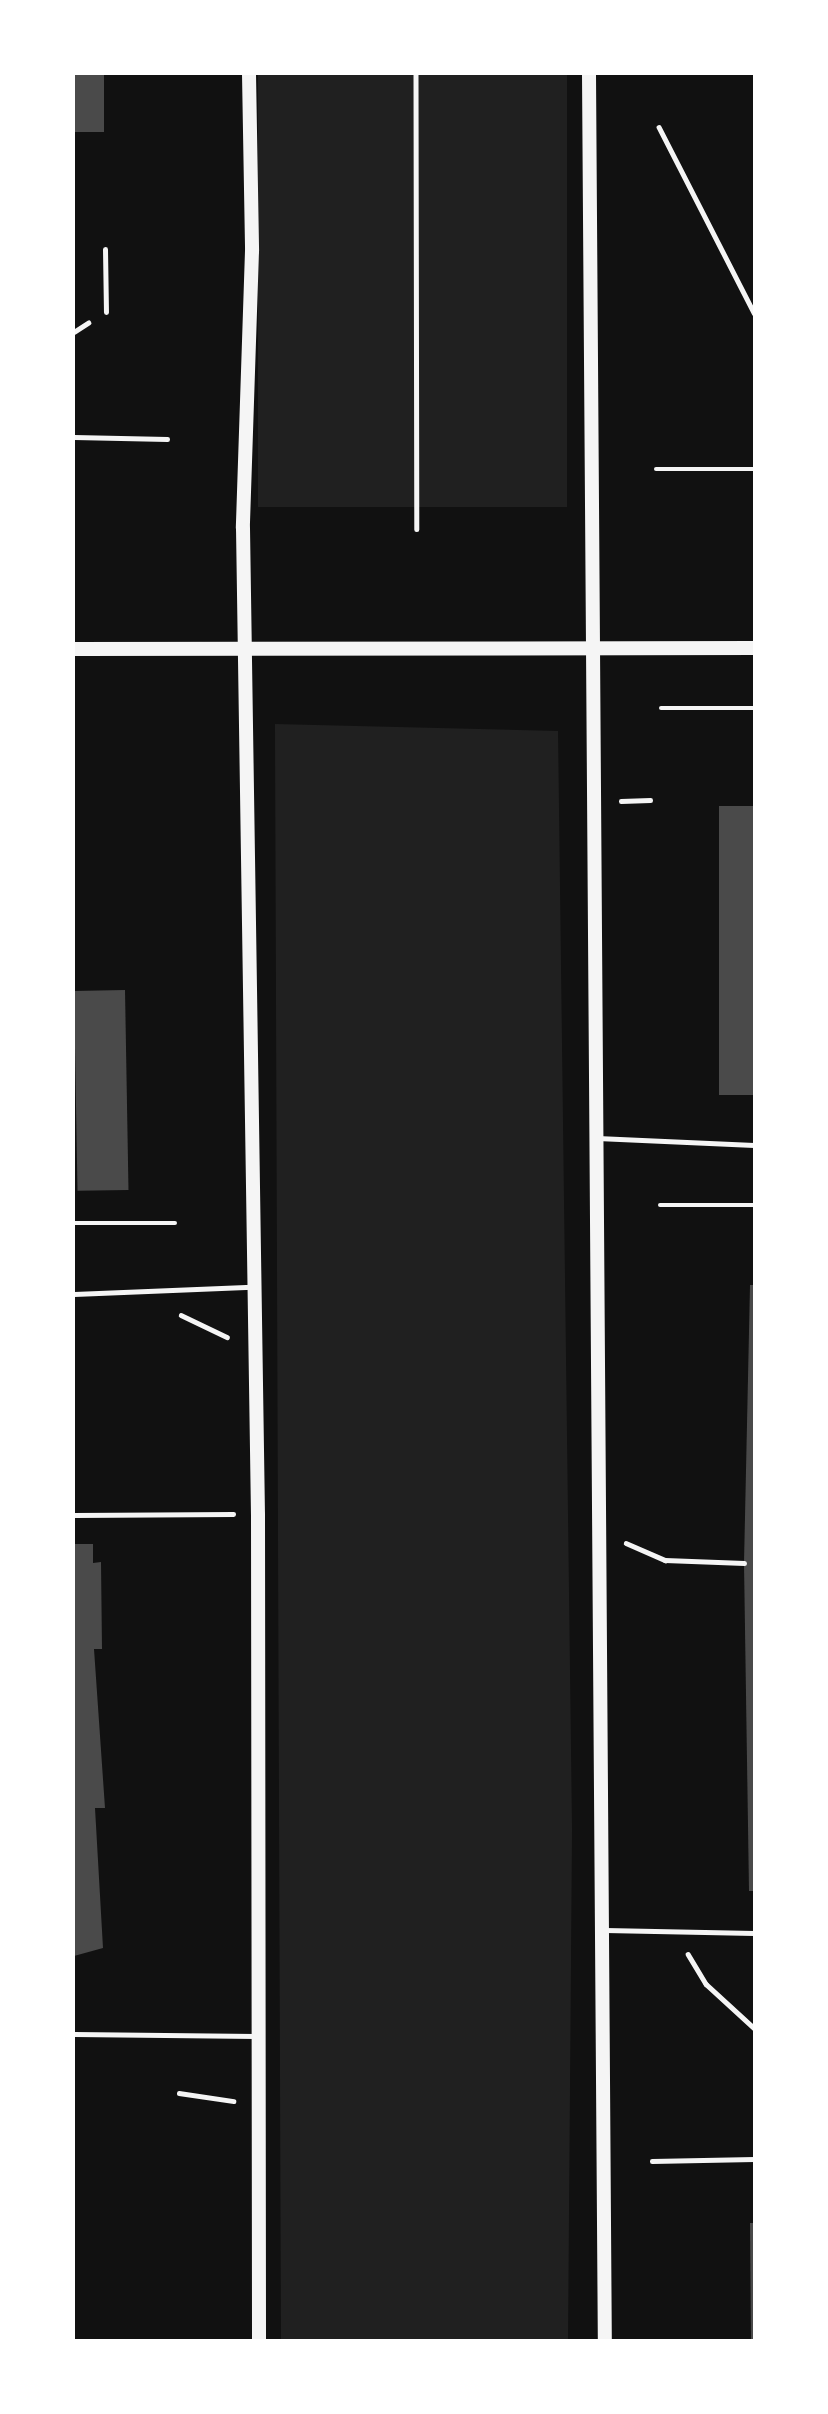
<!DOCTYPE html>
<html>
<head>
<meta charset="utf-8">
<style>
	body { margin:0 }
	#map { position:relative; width:828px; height:2414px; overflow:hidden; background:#111; font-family:Arial,sans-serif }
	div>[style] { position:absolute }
	.green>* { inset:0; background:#202020; transform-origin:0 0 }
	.building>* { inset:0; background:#4a4a4a; transform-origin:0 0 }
	.path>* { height:4.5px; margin:-2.25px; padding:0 2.25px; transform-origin:2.25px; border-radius:2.25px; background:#f5f5f5 }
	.service>* { height:5px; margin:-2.5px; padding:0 2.5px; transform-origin:2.5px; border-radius:2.5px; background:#f5f5f5 }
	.secondary>* { height:14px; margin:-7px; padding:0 7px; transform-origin:7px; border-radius:7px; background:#f5f5f5 }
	span { translate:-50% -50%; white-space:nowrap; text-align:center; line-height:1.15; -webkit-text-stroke:6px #fff; paint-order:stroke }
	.frame { position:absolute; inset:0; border:75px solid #fff; pointer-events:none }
</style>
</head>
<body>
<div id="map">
	<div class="green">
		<i style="left:258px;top:74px;width:309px;height:433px"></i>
		<i style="clip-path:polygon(275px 724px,558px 731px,572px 1829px,568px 2340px,281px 2340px)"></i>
	</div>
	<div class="building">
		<i style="left:74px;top:74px;width:30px;height:58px"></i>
		<i style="left:719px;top:806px;width:35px;height:289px"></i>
		<i style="left:125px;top:990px;width:200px;height:51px;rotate:89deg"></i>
		<i style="clip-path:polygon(750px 1285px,754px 1285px,754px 1891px,749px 1891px,744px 1563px)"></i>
		<i style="clip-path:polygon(74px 1544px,93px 1544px,93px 1563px,101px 1562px,102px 1649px,94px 1649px,105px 1808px,95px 1808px,103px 1948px,74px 1956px)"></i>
		<i style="clip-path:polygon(750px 2223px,754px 2223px,754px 2340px,751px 2340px)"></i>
	</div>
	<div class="path">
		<i style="left:416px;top:74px;width:455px;rotate:89.9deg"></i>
		<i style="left:659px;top:127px;width:209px;rotate:62.9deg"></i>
		<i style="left:74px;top:332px;width:17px;rotate:-33deg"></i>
		<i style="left:74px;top:437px;width:93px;rotate:1.2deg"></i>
		<i style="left:656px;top:469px;width:98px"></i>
		<i style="left:661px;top:708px;width:93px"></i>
		<i style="left:621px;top:801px;width:29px;rotate:-2deg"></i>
		<i style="left:660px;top:1205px;width:94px"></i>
		<i style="left:74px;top:1223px;width:101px"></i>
		<i style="left:181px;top:1315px;width:51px;rotate:25.6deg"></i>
		<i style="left:74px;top:1515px;width:159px;rotate:-0.4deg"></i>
		<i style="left:626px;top:1543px;width:43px;rotate:23.6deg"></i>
		<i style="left:665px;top:1560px;width:79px;rotate:2.2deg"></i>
		<i style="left:688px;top:1954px;width:35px;rotate:59deg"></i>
		<i style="left:706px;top:1984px;width:65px;rotate:42.5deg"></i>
		<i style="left:179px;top:2093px;width:55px;rotate:8.4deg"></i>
		<i style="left:652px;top:2161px;width:102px;rotate:-1.1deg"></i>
	</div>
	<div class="service">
		<i style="left:105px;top:249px;width:63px;rotate:89.1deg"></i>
		<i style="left:597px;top:1138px;width:157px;rotate:2.6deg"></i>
		<i style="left:74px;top:1294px;width:178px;rotate:-2.3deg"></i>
		<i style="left:605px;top:1930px;width:149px;rotate:1.2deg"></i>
		<i style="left:74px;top:2034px;width:182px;rotate:0.6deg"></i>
	</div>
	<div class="secondary">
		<i style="left:249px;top:74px;width:177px;rotate:89deg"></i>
		<i style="left:252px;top:251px;width:277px;rotate:91.9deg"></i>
		<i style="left:243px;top:528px;width:987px;rotate:89.13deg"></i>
		<i style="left:258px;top:1515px;width:825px;rotate:89.93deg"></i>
		<i style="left:589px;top:74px;width:2266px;rotate:89.6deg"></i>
		<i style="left:74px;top:649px;width:680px;rotate:-0.08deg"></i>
	</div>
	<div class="frame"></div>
</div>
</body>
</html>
